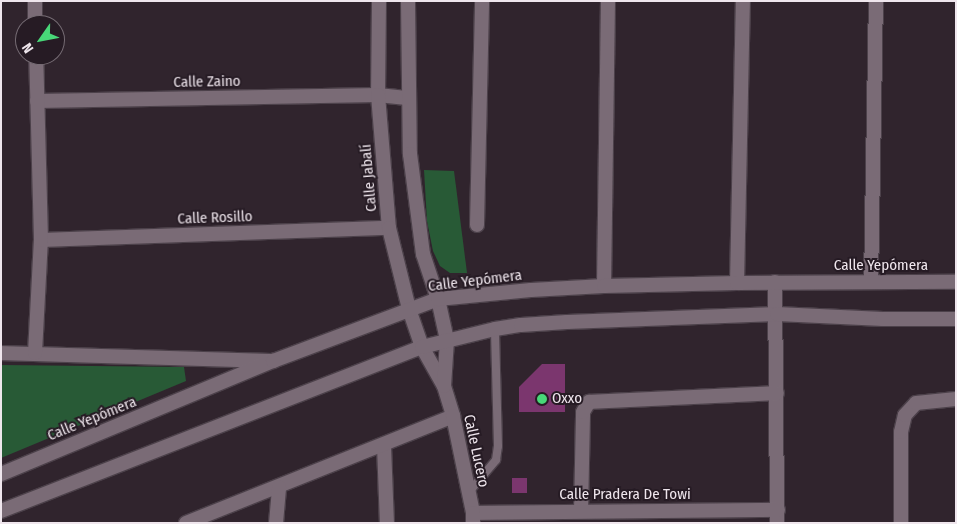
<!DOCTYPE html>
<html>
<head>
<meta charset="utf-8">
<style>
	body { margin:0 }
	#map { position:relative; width:957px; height:524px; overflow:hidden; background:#30242d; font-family:"Fira Sans Condensed",sans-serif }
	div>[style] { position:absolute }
	.green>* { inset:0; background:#285a36 }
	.building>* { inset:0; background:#7b366e; transform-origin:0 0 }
	.roads { filter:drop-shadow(1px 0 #4c414a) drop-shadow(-1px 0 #4c414a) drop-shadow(0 1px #4c414a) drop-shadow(0 -1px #4c414a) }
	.service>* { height:8px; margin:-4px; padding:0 4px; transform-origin:4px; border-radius:4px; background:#7a6b76 }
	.minor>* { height:14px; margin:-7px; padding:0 7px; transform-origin:7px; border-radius:7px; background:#7a6b76 }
	.tertiary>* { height:14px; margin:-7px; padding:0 7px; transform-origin:7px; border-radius:7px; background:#7a6b76 }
	.secondary>* { height:14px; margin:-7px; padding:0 7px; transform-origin:7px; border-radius:7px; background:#7a6b76 }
	.dots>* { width:14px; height:14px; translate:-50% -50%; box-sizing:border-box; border:2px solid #261b24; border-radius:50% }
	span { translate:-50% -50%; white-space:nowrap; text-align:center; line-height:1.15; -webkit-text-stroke:4px #261b24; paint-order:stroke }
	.street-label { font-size:15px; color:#efe6ed }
	.poi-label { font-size:15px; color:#efe6ed }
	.left { translate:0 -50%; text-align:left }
	.frame { position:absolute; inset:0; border:2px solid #efe6ed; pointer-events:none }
	.north { position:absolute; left:15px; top:15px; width:50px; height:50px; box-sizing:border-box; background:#261b24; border:1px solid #766c74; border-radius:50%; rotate:237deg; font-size:14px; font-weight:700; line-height:20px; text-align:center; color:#efe6ed }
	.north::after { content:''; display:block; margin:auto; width:18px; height:22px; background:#48d778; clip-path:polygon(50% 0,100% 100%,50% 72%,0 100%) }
</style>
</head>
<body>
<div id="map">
	<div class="green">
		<i style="clip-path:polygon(424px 170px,454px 171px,467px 273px,450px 273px,440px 266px,433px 251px,427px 221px)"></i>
		<i style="clip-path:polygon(1px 365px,184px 367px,186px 381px,1px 458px)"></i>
	</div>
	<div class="building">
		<i style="clip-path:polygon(542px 364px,565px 364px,565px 412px,519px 412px,519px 387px)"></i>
		<i style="left:527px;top:478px;width:15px;height:15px;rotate:90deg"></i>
	</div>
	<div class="roads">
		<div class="service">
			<i style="left:469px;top:492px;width:42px;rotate:-49.8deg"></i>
			<i style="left:496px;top:460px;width:14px;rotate:-82deg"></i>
			<i style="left:498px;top:446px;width:117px;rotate:-91.5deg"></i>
		</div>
		<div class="minor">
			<i style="left:35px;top:1px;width:24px;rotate:90deg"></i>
			<i style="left:37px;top:101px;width:341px;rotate:-1deg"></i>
			<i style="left:378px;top:95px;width:31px;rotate:6deg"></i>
			<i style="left:477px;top:225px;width:224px;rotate:-88.7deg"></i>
			<i style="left:41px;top:240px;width:348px;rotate:-2deg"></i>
			<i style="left:775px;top:282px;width:241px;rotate:89.5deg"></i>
			<i style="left:871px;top:282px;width:281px;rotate:-89deg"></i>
			<i style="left:737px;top:283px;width:282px;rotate:-88.8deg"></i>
			<i style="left:604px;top:286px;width:285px;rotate:-89.2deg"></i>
			<i style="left:1px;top:353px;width:272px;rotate:1.7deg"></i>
			<i style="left:35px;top:353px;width:113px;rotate:-87deg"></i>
			<i style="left:41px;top:240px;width:185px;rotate:-91.5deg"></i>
			<i style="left:384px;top:446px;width:77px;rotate:87.8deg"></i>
			<i style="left:581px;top:511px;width:99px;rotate:-88.8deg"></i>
			<i style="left:583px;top:412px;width:12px;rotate:-59deg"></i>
			<i style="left:589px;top:402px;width:188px;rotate:-2.7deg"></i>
			<i style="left:473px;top:513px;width:305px;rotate:-0.6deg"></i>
			<i style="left:186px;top:523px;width:288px;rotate:-21.8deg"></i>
			<i style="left:276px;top:523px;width:36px;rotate:-85deg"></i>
			<i style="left:901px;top:523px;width:91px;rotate:-90deg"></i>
			<i style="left:901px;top:432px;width:17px;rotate:-77deg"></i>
			<i style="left:905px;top:415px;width:16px;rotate:-47deg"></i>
			<i style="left:916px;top:403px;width:40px;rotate:-5.7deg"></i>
		</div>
		<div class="tertiary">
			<i style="left:379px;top:1px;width:94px;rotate:90.6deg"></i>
			<i style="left:378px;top:95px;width:133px;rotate:85.3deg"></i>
			<i style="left:389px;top:228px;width:83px;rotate:76.1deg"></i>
			<i style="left:409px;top:309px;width:40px;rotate:71.1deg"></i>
			<i style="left:422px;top:347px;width:45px;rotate:60.6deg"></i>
			<i style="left:444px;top:386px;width:31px;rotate:73deg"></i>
			<i style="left:453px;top:416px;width:99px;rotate:78.3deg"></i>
			<i style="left:473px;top:513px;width:10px;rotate:90deg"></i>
			<i style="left:408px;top:1px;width:153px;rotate:89.3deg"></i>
			<i style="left:410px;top:154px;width:101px;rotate:82.6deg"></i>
			<i style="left:423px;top:254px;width:47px;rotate:71.6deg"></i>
			<i style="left:438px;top:299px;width:42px;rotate:77.6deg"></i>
			<i style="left:447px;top:340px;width:46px;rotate:93.7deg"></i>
		</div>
		<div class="secondary">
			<i style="left:1px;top:474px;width:295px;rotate:-22.6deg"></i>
			<i style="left:273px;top:361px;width:176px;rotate:-20.6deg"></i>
			<i style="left:438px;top:299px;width:93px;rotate:-5.5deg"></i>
			<i style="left:531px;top:290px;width:73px;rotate:-3.1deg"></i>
			<i style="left:604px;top:286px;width:133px;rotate:-1.3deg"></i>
			<i style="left:737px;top:283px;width:219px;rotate:-0.3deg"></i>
			<i style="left:1px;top:511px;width:452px;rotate:-21.3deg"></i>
			<i style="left:422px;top:347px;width:75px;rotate:-13.9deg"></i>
			<i style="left:495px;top:329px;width:26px;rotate:-9deg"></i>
			<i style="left:521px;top:325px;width:46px;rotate:-3.7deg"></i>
			<i style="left:567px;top:322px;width:210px;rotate:-2.2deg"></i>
			<i style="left:777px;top:314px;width:106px;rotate:2.7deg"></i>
			<i style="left:883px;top:319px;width:73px"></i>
		</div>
	</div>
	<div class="dots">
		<i style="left:542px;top:399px;background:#48d778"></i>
	</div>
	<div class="street-label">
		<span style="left:207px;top:82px;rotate:-1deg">Calle Zaino</span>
		<span style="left:369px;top:178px;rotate:-95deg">Calle Jabalí</span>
		<span style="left:215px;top:218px;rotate:-2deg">Calle Rosillo</span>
		<span style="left:881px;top:266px">Calle Yepómera</span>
		<span style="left:475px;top:281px;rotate:-7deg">Calle Yepómera</span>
		<span style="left:92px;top:419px;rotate:-22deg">Calle Yepómera</span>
		<span style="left:476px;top:451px;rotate:78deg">Calle Lucero</span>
		<span style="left:625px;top:495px">Calle Pradera De Towi</span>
	</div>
	<div class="poi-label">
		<span class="left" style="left:552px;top:399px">Oxxo</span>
	</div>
	<div class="frame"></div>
	<div class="north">N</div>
</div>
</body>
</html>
